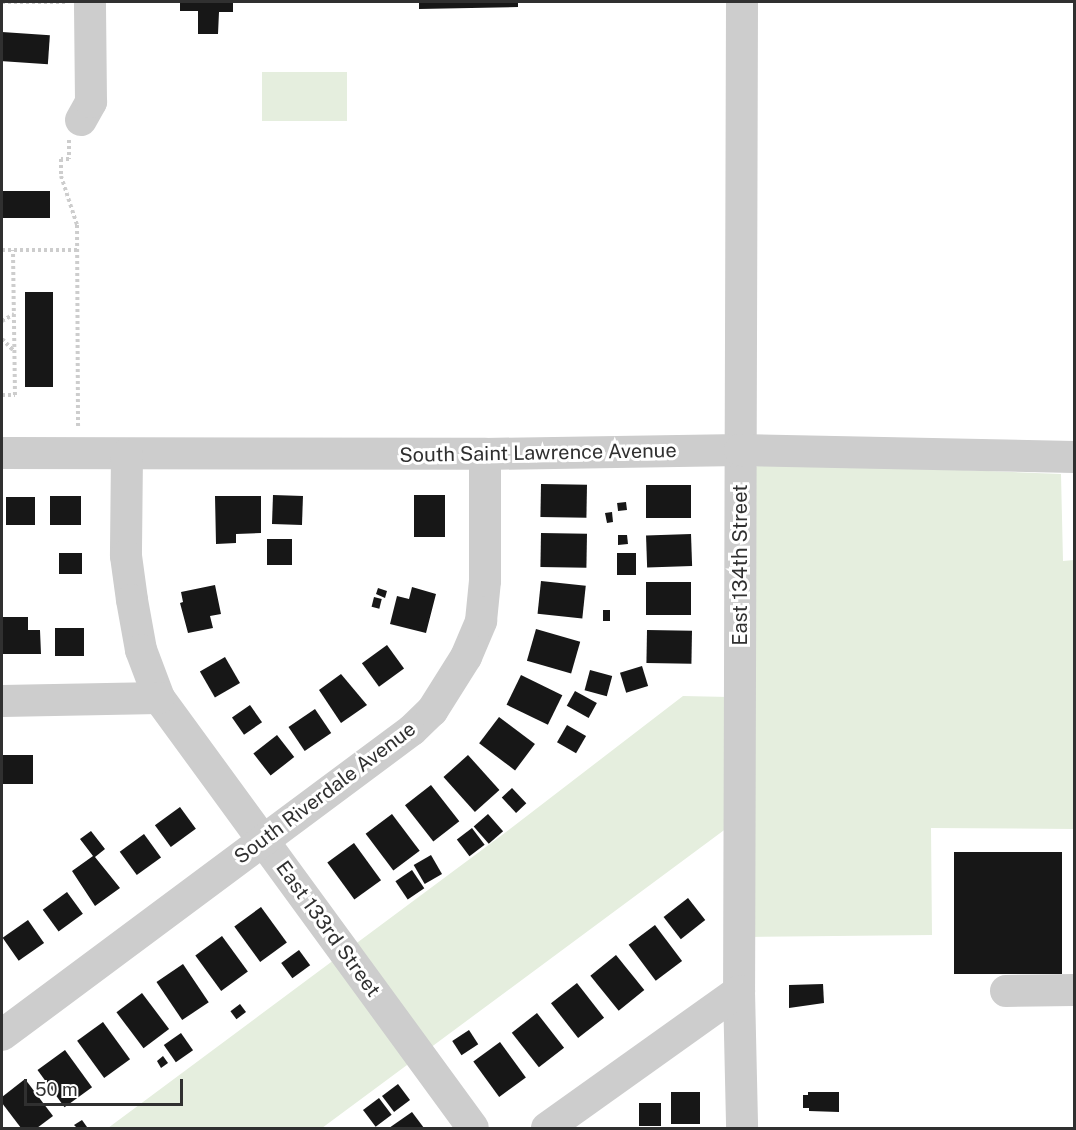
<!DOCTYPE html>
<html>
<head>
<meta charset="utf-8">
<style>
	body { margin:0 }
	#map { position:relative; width:1076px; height:1130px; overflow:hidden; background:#fff; font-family:"Public Sans",sans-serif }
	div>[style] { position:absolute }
	.green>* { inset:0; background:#e5eede; transform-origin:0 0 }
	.building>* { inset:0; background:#171717; transform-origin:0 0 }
	.path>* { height:4px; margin-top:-2px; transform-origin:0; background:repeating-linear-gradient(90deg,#cdcdcd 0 3px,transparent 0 6px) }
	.minor>* { height:32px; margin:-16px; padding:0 16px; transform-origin:16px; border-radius:16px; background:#cdcdcd }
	span { translate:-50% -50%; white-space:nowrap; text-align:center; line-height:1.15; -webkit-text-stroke:6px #fff; paint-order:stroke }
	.street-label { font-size:20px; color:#303030 }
	.frame { position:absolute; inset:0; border:3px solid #303030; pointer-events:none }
	.scale { position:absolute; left:24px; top:1079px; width:159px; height:27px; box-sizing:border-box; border:3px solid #303030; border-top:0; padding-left:8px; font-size:18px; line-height:21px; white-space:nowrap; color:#303030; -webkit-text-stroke:4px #fff; paint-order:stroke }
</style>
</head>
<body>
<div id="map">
	<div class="green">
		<i style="left:347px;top:72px;width:49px;height:85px;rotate:90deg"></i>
		<i style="clip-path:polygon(768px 462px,1061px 474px,1063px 561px,1074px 560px,1074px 829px,931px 828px,932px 935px,746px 937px,755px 467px)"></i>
		<i style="clip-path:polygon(683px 696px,729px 697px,731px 825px,322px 1128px,108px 1128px,506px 832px)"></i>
	</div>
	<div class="building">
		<i style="clip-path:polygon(180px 2px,233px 2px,233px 12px,219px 12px,218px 34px,198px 34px,198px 11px,180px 11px)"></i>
		<i style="clip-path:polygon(419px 2px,518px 2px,518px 7px,419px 9px)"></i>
		<i style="left:2px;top:32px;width:48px;height:29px;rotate:4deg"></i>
		<i style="left:2px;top:191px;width:48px;height:27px"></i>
		<i style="left:25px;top:292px;width:28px;height:95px"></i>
		<i style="left:541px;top:484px;width:46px;height:33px;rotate:1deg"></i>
		<i style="left:646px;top:485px;width:45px;height:33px"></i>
		<i style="left:273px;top:495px;width:30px;height:29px;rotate:2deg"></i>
		<i style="left:414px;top:495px;width:31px;height:42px"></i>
		<i style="left:50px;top:496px;width:31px;height:29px"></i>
		<i style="clip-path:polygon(215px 496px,261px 496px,261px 533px,236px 534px,236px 543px,216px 544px)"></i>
		<i style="left:6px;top:497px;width:29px;height:28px"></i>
		<i style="left:626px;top:502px;width:8px;height:9px;rotate:83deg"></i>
		<i style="clip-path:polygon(612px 512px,613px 522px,607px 523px,605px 513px)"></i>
		<i style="left:541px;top:533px;width:46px;height:34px;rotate:1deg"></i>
		<i style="left:691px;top:534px;width:32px;height:45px;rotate:88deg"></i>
		<i style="clip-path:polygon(618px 535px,627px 535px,628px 544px,618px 545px)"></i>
		<i style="left:292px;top:539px;width:26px;height:25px;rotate:90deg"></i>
		<i style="left:59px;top:553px;width:23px;height:21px"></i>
		<i style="left:617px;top:553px;width:19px;height:22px"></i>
		<i style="left:541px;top:581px;width:45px;height:33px;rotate:6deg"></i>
		<i style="left:646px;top:582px;width:45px;height:33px"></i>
		<i style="clip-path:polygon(215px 585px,221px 614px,210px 616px,213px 628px,188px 633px,180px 603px,183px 602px,181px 592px)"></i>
		<i style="clip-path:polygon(412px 587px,436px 594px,426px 633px,390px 624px,397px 596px,409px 599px)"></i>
		<i style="clip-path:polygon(378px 588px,387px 591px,385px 598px,376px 594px)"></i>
		<i style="left:374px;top:597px;width:8px;height:10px;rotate:14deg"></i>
		<i style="left:610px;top:610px;width:11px;height:7px;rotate:90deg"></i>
		<i style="clip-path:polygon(2px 617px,28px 617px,28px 630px,40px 630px,41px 654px,2px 654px)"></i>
		<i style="left:55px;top:628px;width:29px;height:28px"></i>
		<i style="left:536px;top:629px;width:46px;height:33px;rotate:16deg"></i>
		<i style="left:647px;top:630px;width:45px;height:33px;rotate:1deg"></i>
		<i style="left:387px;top:645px;width:29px;height:31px;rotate:54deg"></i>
		<i style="left:225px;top:657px;width:30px;height:29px;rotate:60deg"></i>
		<i style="left:642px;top:666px;width:21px;height:23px;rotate:73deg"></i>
		<i style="left:590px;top:670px;width:23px;height:21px;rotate:15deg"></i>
		<i style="clip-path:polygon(341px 674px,367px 705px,341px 723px,319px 690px)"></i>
		<i style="left:521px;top:675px;width:46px;height:33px;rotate:26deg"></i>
		<i style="left:575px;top:691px;width:25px;height:17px;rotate:29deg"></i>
		<i style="left:250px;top:705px;width:21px;height:22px;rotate:55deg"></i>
		<i style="left:315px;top:709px;width:29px;height:32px;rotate:56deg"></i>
		<i style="left:499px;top:717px;width:45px;height:33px;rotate:37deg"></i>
		<i style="left:567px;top:725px;width:22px;height:20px;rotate:30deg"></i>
		<i style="left:277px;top:735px;width:28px;height:30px;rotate:52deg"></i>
		<i style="left:3px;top:755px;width:30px;height:29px"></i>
		<i style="left:468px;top:755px;width:47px;height:33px;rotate:48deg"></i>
		<i style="left:431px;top:785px;width:46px;height:33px;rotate:52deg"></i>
		<i style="left:512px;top:788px;width:21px;height:14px;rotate:47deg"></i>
		<i style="left:180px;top:807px;width:27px;height:31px;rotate:54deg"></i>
		<i style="left:392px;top:814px;width:46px;height:33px;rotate:53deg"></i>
		<i style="left:488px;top:814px;width:23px;height:19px;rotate:49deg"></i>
		<i style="left:472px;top:828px;width:21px;height:19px;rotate:53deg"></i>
		<i style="clip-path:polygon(91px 831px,105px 849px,95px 857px,120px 888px,95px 906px,72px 871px,93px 856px,80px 839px)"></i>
		<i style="left:144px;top:834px;width:29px;height:30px;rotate:54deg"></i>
		<i style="left:354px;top:843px;width:46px;height:33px;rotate:54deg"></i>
		<i style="left:954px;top:852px;width:108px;height:122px"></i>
		<i style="left:431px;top:855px;width:22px;height:20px;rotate:60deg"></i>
		<i style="left:412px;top:870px;width:22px;height:20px;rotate:56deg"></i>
		<i style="left:67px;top:892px;width:27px;height:30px;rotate:54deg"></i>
		<i style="left:688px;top:898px;width:28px;height:31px;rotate:52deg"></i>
		<i style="left:261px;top:907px;width:44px;height:33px;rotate:54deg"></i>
		<i style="left:28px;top:920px;width:28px;height:31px;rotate:55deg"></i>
		<i style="left:655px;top:925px;width:45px;height:33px;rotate:53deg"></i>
		<i style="left:222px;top:936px;width:44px;height:33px;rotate:54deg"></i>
		<i style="left:299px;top:950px;width:19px;height:22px;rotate:54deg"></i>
		<i style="left:616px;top:955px;width:45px;height:33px;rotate:51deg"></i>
		<i style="left:183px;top:964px;width:46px;height:32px;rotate:56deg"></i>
		<i style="left:577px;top:983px;width:44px;height:33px;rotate:52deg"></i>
		<i style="clip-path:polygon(823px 984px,824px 1003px,789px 1008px,789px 985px)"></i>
		<i style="left:142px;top:993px;width:45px;height:32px;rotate:53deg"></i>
		<i style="left:240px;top:1004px;width:10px;height:12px;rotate:53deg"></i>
		<i style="left:537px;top:1013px;width:44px;height:32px;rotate:52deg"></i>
		<i style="left:103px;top:1022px;width:46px;height:32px;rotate:54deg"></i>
		<i style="left:469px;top:1030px;width:17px;height:20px;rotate:57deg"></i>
		<i style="left:181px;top:1033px;width:21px;height:21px;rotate:55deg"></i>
		<i style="left:500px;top:1042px;width:44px;height:33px;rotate:54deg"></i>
		<i style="left:65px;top:1050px;width:46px;height:34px;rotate:54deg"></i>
		<i style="clip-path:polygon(163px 1056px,168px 1063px,161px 1068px,157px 1061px)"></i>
		<i style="clip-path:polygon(25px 1079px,53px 1116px,37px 1128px,21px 1128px,2px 1103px,2px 1097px)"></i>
		<i style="left:398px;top:1084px;width:20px;height:20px;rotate:53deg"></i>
		<i style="left:671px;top:1092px;width:29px;height:32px"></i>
		<i style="clip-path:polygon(808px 1092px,839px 1092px,839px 1112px,809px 1111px,809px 1108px,803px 1108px,803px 1095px,808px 1095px)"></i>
		<i style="left:379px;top:1098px;width:21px;height:20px;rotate:53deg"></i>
		<i style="left:639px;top:1103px;width:22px;height:23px"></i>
		<i style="clip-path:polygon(412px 1112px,424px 1128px,389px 1128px)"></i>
		<i style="clip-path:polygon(82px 1120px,87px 1127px,77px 1128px,74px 1125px)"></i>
	</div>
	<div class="path">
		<i style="left:2px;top:2px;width:65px"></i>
		<i style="left:69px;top:140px;width:19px;rotate:90deg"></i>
		<i style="left:69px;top:159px;width:8px;rotate:180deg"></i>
		<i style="left:61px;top:159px;width:17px;rotate:90deg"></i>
		<i style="left:61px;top:176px;width:52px;rotate:71.9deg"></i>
		<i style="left:77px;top:225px;width:204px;rotate:89.7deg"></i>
		<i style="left:2px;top:250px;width:75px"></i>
		<i style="left:2px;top:321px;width:14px;rotate:-30deg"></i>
		<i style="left:2px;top:339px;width:17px;rotate:45deg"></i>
		<i style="left:2px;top:395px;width:13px"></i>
		<i style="left:15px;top:395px;width:145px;rotate:-90.8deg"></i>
	</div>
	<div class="minor">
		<i style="left:742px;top:2px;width:989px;rotate:90.17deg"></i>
		<i style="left:739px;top:991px;width:137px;rotate:88.7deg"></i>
		<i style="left:81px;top:120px;width:21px;rotate:-61deg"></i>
		<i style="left:91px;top:102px;width:100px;rotate:-90.6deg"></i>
		<i style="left:2px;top:453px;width:483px;rotate:0.1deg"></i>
		<i style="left:485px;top:454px;width:255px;rotate:-0.9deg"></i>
		<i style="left:740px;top:450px;width:334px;rotate:1.2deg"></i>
		<i style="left:127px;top:454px;width:102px;rotate:90.6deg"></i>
		<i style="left:126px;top:556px;width:44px;rotate:82.2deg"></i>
		<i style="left:132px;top:600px;width:51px;rotate:79.8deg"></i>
		<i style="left:141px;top:650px;width:51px;rotate:69.4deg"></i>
		<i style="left:159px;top:698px;width:532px;rotate:53.86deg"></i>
		<i style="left:2px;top:701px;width:157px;rotate:-1.1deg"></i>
		<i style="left:1006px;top:991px;width:68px;rotate:-0.8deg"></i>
		<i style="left:2px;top:1035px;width:511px;rotate:-36.65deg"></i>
		<i style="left:412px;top:730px;width:28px;rotate:-44deg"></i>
		<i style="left:432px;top:711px;width:64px;rotate:-57.8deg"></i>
		<i style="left:466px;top:657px;width:39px;rotate:-67deg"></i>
		<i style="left:481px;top:621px;width:40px;rotate:-84.3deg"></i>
		<i style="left:485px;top:581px;width:127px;rotate:-90deg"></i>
		<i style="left:547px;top:1128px;width:236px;rotate:-35.5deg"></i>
	</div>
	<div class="street-label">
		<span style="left:538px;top:453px;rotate:-1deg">South Saint Lawrence Avenue</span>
		<span style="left:740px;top:565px;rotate:-90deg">East 134th Street</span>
		<span style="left:325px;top:793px;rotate:-37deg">South Riverdale Avenue</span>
		<span style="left:328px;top:929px;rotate:54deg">East 133rd Street</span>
	</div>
	<div class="frame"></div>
	<div class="scale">50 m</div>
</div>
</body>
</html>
